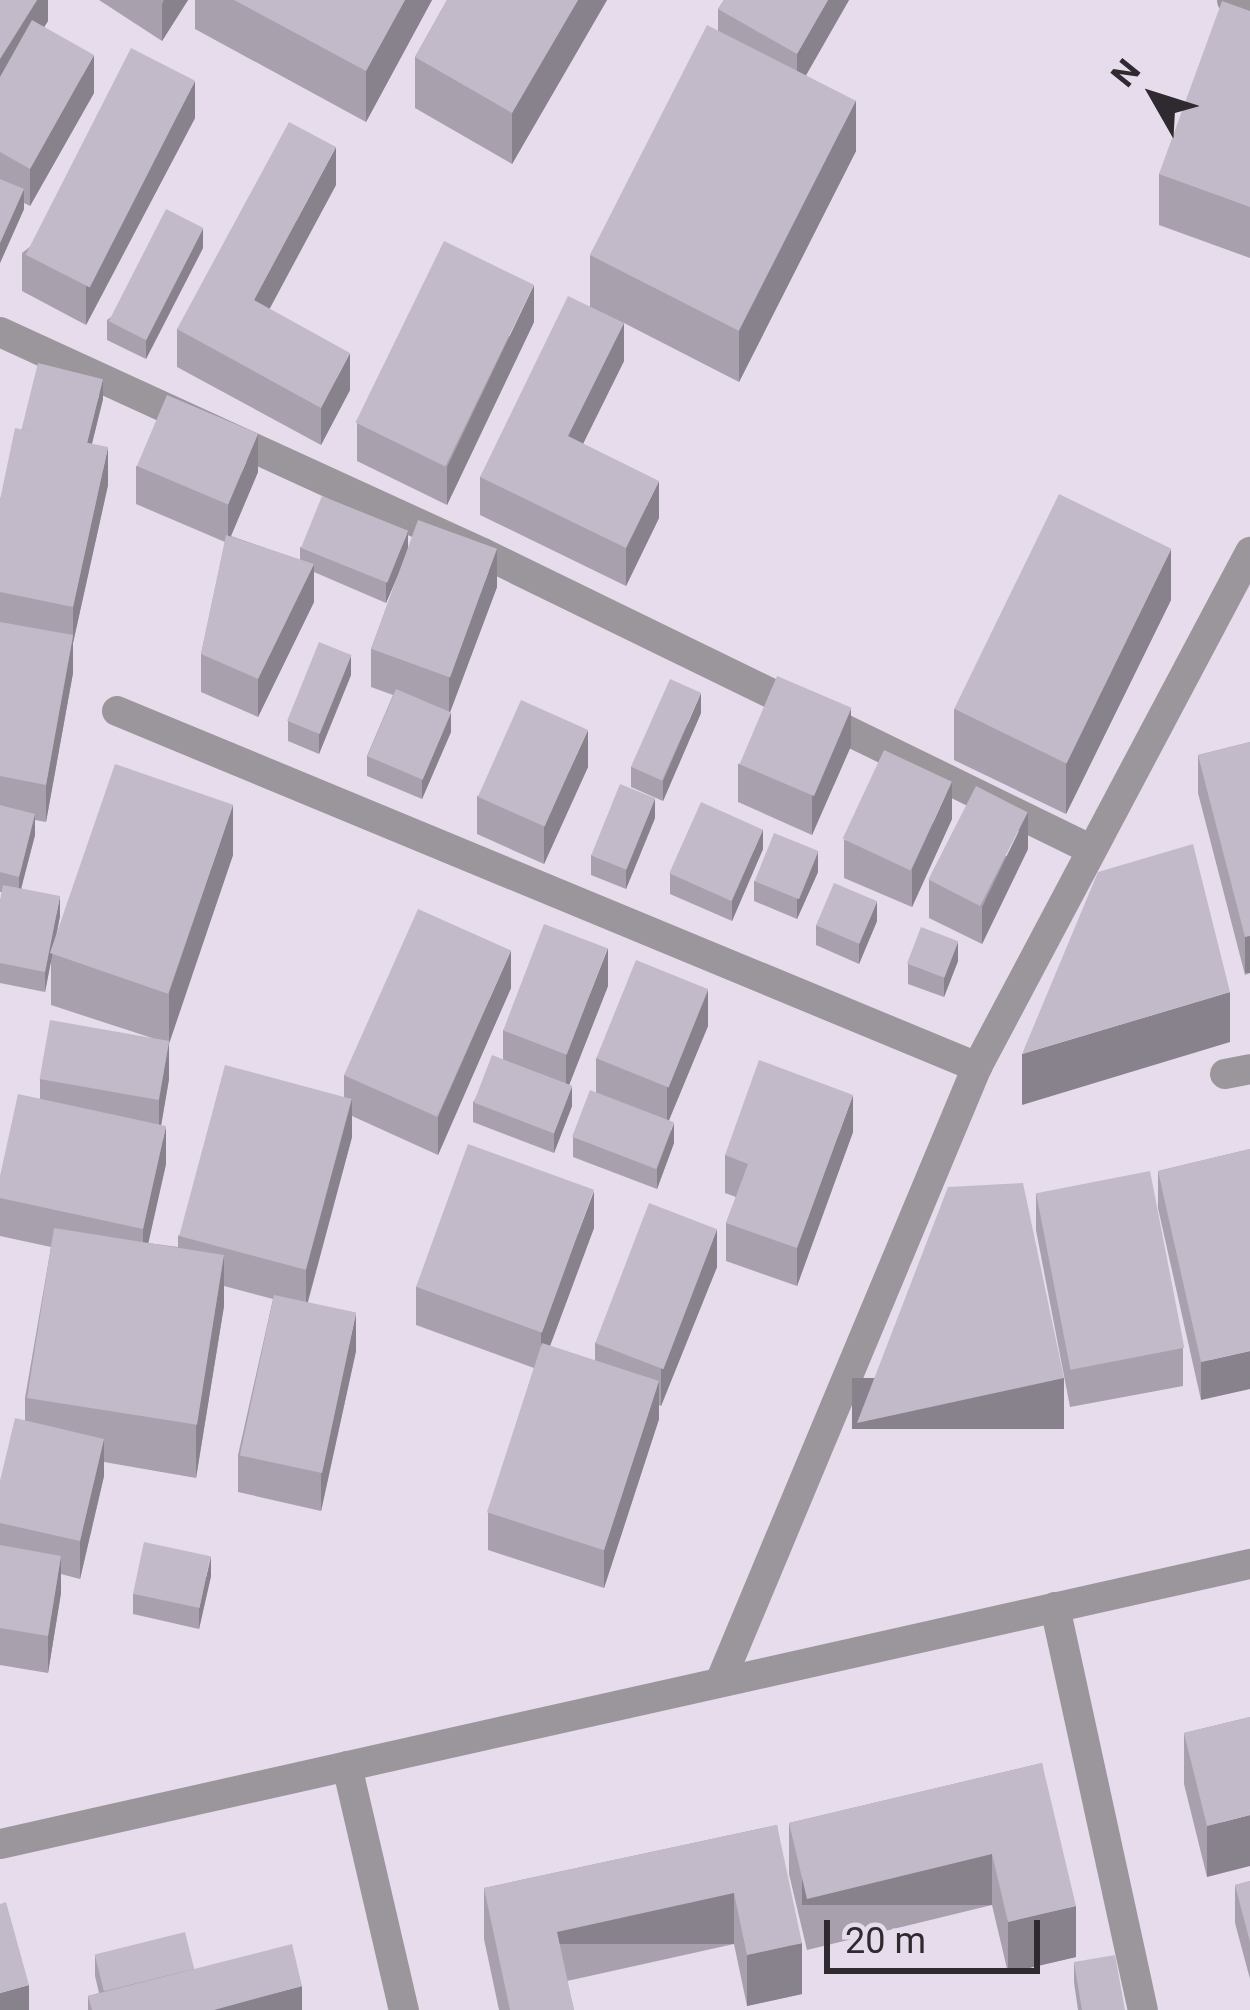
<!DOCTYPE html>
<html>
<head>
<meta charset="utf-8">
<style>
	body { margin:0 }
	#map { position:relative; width:1250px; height:2010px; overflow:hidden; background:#e6dcec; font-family:Roboto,sans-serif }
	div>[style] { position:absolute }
	.minor>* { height:30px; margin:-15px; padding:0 15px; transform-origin:15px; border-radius:15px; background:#9a969c }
	.wall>* { inset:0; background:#a8a0ad }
	.shaded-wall>* { inset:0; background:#88828d; transform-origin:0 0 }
	.building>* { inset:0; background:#c3bac9; transform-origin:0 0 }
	span { translate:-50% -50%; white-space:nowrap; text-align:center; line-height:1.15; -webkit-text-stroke:9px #e6dcec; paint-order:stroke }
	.north { position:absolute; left:1094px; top:36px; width:120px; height:120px; -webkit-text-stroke:9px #e6dcec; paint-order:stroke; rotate:309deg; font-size:33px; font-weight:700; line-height:48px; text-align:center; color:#2e2a30 }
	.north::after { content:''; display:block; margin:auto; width:42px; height:54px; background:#2e2a30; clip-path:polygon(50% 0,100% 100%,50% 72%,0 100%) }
	.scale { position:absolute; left:824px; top:1920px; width:216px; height:54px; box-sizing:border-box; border:6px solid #2e2a30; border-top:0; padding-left:15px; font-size:36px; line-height:42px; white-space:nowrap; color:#2e2a30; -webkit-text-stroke:9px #e6dcec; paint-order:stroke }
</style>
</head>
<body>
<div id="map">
	<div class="minor">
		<i style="left:1232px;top:0;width:20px;rotate:27deg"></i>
		<i style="left:0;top:332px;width:531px;rotate:24.59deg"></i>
		<i style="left:483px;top:553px;width:673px;rotate:25.99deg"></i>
		<i style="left:117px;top:711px;width:931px;rotate:22.49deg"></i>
		<i style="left:1225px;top:1074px;width:25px;rotate:-11deg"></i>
		<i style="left:1055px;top:1607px;width:412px;rotate:77.7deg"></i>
		<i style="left:720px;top:1682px;width:667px;rotate:-67.32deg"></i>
		<i style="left:977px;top:1067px;width:583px;rotate:-62.07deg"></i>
		<i style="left:347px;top:1766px;width:251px;rotate:76.9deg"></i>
		<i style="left:0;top:1844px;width:1281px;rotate:-12.63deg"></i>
	</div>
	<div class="wall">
		<i style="clip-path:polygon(0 0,48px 0,48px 21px,44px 27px,94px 93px,30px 206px,24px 203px,24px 209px,0 263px)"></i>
		<i style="clip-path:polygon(99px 0,188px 0,162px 41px)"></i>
		<i style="clip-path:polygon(195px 0,432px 0,366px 122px,195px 29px)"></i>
		<i style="clip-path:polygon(447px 0,607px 0,512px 164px,415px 108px,415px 57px)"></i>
		<i style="clip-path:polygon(724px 0,849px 0,806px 75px,856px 151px,739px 382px,624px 323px,624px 361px,583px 444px,659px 518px,626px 586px,480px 515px,480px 477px,590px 306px,590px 255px,718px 31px,718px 9px)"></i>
		<i style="clip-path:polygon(1250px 11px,1250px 258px,1159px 225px,1159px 174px)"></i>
		<i style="clip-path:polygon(195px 118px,86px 325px,22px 291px,22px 253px)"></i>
		<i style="clip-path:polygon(336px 185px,269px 308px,350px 390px,321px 445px,177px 367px,177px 329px)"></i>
		<i style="clip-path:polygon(203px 248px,146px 359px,107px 340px,107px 320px)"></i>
		<i style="clip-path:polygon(534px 322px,447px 505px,357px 461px,357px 423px)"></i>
		<i style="clip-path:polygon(103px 399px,92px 444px,108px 485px,73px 643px,73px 673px,46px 822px,35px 820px,35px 835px,21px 888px,60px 916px,54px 947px,233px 855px,169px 1041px,169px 1079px,161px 1125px,166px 1164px,148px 1243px,178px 1247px,178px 1236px,344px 1097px,344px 1075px,511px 988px,438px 1155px,352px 1116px,352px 1137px,308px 1302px,356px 1351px,321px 1511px,238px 1492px,238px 1455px,273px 1299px,224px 1286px,224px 1306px,196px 1478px,104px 1462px,104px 1476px,80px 1579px,61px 1574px,61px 1593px,48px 1673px,0 1665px,0 1481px,25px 1420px,25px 1398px,51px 1247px,0 1236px,0 1176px,40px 1098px,40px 1079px,152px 1038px,51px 1005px,51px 959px,45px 992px,0 983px,0 902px,2px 892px,0 892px,0 500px,22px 429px)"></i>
		<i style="clip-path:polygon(136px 466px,258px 472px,231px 536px,300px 560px,300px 547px,408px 548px,497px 587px,450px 712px,451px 732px,422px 799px,367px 776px,367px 756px,393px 695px,371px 687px,371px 649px,399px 573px,386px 603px,314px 572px,314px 602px,258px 717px,201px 692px,201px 654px,225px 542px,136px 504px)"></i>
		<i style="clip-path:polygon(1171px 600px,1066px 814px,954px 760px,954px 709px)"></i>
		<i style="clip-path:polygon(351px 675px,319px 754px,288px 741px,288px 721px)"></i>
		<i style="clip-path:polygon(701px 713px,663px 801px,631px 787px,631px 767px)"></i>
		<i style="clip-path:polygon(1250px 742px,1250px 973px,1245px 975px,1198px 793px,1198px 755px)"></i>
		<i style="clip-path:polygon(851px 746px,812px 835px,738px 802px,738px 764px)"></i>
		<i style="clip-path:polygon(588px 767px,544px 864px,477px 834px,477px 796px)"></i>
		<i style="clip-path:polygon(655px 818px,626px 889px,591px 875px,591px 855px)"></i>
		<i style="clip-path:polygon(952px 819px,912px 907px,844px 878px,844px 840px)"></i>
		<i style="clip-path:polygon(763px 849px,732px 921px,670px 894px,670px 874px)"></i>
		<i style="clip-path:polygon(1028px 849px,982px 944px,929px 918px,929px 880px)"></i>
		<i style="clip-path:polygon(818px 872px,797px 919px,754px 901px,754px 881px)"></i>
		<i style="clip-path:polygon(877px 921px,859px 964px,816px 945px,816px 925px)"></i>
		<i style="clip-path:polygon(958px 961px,944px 997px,908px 984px,908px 964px)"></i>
		<i style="clip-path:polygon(608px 986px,569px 1085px,572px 1106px,554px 1153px,473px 1122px,473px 1102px,503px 1060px,503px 1030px)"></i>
		<i style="clip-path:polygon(708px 1026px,669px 1120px,674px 1143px,657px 1189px,573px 1157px,573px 1137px,596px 1093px,596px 1058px)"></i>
		<i style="clip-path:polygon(853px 1132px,797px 1286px,726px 1261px,726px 1223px,736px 1197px,725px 1193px,725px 1155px)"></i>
		<i style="clip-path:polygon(1250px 1149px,1201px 1400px,1158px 1208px,1158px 1171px)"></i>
		<i style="clip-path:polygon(1036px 1193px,1183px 1348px,1183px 1386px,1070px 1407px,1036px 1230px)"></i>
		<i style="clip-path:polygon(594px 1228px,550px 1346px,595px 1361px,595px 1343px,717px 1267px,661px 1406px,659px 1405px,659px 1419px,604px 1588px,488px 1550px,488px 1513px,534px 1368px,416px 1325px,416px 1287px)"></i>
		<i style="clip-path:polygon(211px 1576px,199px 1629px,133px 1614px,133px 1594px)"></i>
		<i style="clip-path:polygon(1250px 1717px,1207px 1877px,1184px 1784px,1184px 1733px)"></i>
		<i style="clip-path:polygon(1042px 1763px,1076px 1957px,1008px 1973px,992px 1905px,807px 1950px,789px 1874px,789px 1823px)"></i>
		<i style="clip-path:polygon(777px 1825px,802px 1994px,747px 2006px,734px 1944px,567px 1981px,574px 2010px,499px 2010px,484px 1939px,484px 1888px)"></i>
		<i style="clip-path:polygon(1250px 1881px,1250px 1979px,1235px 1923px,1235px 1885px)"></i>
		<i style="clip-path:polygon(95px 1955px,194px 1969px,302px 2010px,88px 2010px,88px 1996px,99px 1993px,95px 1976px)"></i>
		<i style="clip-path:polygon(1074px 1962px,1125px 2010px,1078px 2010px,1074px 1982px)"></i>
	</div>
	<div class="shaded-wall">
		<i style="clip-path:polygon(37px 0,48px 0,48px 21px,0 96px,0 59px)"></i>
		<i style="clip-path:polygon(164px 0,188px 0,162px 41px,162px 4px)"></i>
		<i style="clip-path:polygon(405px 0,432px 0,366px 122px,366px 71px)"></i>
		<i style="clip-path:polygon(578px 0,607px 0,512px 164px,512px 113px)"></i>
		<i style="clip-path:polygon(828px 0,849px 0,797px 91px,797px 54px)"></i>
		<i style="clip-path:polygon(94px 55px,94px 93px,30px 206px,30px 169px)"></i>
		<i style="clip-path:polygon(195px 81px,195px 118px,86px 325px,86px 287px)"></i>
		<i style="clip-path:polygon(856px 100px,856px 151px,739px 382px,739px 331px)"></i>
		<i style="clip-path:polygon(336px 147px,336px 185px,254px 338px,254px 300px)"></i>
		<i style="clip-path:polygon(24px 189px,24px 209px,0 263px,0 243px)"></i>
		<i style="clip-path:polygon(203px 228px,203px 248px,146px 359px,146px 339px)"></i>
		<i style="clip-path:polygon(534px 285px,534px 322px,447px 505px,447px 467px)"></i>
		<i style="clip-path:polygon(624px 323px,624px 361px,568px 474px,568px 436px)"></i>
		<i style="clip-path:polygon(350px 353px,350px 390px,321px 445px,321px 408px)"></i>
		<i style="clip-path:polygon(103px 379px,103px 399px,85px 471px,85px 451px)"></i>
		<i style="clip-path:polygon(258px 434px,258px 472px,228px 543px,228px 505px)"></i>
		<i style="clip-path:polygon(108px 447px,108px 485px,73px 643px,73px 673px,46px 822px,46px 785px,73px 637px,73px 607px)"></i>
		<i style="clip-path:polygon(659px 481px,659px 518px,626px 586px,626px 548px)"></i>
		<i style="clip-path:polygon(408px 531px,408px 551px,386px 603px,386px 583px)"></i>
		<i style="clip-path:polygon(497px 549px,497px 587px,449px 715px,449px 677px)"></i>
		<i style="clip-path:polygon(1171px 549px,1171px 600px,1066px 814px,1066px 763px)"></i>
		<i style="clip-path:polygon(314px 564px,314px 602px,258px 717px,258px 679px)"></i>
		<i style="clip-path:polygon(351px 655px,351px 675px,319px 754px,319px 734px)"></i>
		<i style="clip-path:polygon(701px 693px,701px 713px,663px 801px,663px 781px)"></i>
		<i style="clip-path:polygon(851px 708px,851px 746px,812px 835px,812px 797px)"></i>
		<i style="clip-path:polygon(451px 712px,451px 732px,422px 799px,422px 779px)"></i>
		<i style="clip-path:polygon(588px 730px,588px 767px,544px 864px,544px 826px)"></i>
		<i style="clip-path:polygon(952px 781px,952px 819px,912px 907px,912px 869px)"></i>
		<i style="clip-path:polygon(655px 798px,655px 818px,626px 889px,626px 869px)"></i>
		<i style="clip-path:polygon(233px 804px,233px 855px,169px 1044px,169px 993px)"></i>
		<i style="clip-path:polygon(1028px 812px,1028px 849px,982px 944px,982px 907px)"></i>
		<i style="clip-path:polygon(35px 814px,35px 835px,19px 897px,19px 877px)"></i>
		<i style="clip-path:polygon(763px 829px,763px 849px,732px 921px,732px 901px)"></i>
		<i style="clip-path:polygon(818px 851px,818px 872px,797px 919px,797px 899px)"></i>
		<i style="clip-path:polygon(60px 896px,60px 916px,45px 992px,45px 972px)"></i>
		<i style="clip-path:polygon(877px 901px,877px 921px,859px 964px,859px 944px)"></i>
		<i style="left:1250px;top:936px;width:37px;height:5px;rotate:90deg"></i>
		<i style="clip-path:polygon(958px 941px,958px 961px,944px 997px,944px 977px)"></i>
		<i style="clip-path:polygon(608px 948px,608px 986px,566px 1093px,566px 1055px)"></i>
		<i style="clip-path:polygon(511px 950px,511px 988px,438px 1155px,438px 1117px)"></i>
		<i style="clip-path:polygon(708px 989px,708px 1026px,667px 1125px,667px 1088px)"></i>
		<i style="clip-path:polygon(1230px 992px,1230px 1042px,1022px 1105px,1022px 1054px)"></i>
		<i style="clip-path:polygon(169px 1041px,169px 1079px,159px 1138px,159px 1100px)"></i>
		<i style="clip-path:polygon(572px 1086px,572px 1106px,554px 1153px,554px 1133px)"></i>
		<i style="clip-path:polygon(853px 1095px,853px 1132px,797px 1286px,797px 1248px)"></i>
		<i style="clip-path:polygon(352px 1099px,352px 1137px,306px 1308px,306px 1270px)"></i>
		<i style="clip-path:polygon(674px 1123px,674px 1143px,657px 1189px,657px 1169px)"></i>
		<i style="clip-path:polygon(166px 1126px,166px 1164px,143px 1267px,143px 1229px)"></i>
		<i style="clip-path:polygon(594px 1191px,594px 1228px,541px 1370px,541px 1332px)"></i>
		<i style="clip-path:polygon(717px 1229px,717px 1267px,661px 1406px,661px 1368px)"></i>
		<i style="clip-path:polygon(224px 1255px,224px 1306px,196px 1478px,196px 1427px)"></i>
		<i style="clip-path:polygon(356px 1313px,356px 1351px,321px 1511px,321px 1473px)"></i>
		<i style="clip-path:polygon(1250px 1351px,1250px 1389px,1201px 1400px,1201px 1362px)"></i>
		<i style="left:1064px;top:1378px;width:51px;height:212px;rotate:90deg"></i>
		<i style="clip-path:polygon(659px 1381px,659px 1419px,604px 1588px,604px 1550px)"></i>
		<i style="clip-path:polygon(104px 1439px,104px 1476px,80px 1579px,80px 1541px)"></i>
		<i style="clip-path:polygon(61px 1556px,61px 1593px,48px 1673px,48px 1636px)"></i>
		<i style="clip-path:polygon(211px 1556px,211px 1576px,199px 1629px,199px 1609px)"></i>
		<i style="clip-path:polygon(1250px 1815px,1250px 1866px,1207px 1877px,1207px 1826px)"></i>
		<i style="left:992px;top:1854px;width:51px;height:190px;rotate:90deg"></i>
		<i style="left:734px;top:1893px;width:51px;height:181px;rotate:90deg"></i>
		<i style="clip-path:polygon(1076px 1906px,1076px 1957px,1008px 1973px,1008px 1922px)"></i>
		<i style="clip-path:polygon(802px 1943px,802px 1994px,747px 2006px,747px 1955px)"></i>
		<i style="clip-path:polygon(29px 1985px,29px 2010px,0 2010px,0 1993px)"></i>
		<i style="clip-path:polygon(302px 1986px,302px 2010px,214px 2010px,214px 2009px)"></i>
	</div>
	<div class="building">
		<i style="clip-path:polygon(0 0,37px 0,0 59px)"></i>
		<i style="clip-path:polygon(234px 0,405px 0,366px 71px)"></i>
		<i style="clip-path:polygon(447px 0,578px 0,512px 113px,415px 57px)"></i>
		<i style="clip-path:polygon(724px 0,828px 0,797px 54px,718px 9px)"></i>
		<i style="clip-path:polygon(1222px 1px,1250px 11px,1250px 207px,1159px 174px)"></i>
		<i style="clip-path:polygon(32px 20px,94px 55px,30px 169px,0 152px,0 77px)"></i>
		<i style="left:707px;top:25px;width:167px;height:258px;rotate:27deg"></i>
		<i style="left:131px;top:48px;width:72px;height:232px;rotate:27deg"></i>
		<i style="clip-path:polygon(289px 122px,336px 147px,254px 300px,350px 353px,321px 408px,177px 329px)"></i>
		<i style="clip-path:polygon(0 179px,24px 189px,0 243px)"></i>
		<i style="left:166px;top:209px;width:42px;height:126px;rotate:27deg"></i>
		<i style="left:444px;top:241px;width:100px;height:202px;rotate:26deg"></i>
		<i style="clip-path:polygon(568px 296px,624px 323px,568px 436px,659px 481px,626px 548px,480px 477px)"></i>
		<i style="left:38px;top:363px;width:67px;height:68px;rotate:14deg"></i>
		<i style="left:167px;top:395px;width:99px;height:77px;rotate:23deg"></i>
		<i style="clip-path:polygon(15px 428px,108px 447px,73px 607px,0 592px,0 500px)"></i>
		<i style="left:1059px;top:494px;width:125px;height:239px;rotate:26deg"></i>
		<i style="left:322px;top:496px;width:93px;height:56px;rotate:22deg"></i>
		<i style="left:418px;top:520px;width:84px;height:137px;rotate:20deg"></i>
		<i style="clip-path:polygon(226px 535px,314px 564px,258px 679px,201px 654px)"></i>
		<i style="clip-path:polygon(0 622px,73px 635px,46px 785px,0 776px)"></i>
		<i style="left:319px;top:642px;width:35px;height:85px;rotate:22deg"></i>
		<i style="left:777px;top:676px;width:81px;height:96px;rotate:23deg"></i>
		<i style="left:670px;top:679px;width:34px;height:96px;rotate:24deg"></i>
		<i style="left:396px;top:689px;width:60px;height:73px;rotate:23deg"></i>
		<i style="left:521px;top:700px;width:73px;height:106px;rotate:24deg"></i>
		<i style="clip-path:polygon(1250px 742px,1250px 936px,1245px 937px,1198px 755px)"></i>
		<i style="left:884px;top:750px;width:75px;height:98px;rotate:25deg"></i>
		<i style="left:115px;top:764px;width:125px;height:200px;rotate:19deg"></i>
		<i style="left:620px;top:784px;width:38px;height:77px;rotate:22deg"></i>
		<i style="left:976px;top:786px;width:58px;height:105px;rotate:27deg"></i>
		<i style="left:701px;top:802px;width:68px;height:78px;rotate:24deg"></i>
		<i style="clip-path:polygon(0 805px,35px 814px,19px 877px,0 872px)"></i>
		<i style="left:774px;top:833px;width:48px;height:52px;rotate:22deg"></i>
		<i style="clip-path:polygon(1193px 844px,1230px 992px,1022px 1054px,1098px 872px)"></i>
		<i style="left:834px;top:883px;width:47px;height:46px;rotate:23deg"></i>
		<i style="clip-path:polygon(3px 885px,60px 896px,45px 972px,0 963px,0 902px)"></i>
		<i style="left:418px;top:909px;width:102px;height:182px;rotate:24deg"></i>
		<i style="left:544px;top:924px;width:68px;height:114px;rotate:21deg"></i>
		<i style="left:921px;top:927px;width:40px;height:39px;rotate:21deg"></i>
		<i style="left:636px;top:960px;width:78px;height:106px;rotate:22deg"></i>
		<i style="left:50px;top:1020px;width:121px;height:60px;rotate:10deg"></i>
		<i style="left:492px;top:1055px;width:86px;height:51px;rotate:21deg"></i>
		<i style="clip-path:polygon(759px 1060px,853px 1095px,797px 1248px,726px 1223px,748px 1164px,725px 1155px)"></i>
		<i style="left:225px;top:1065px;width:131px;height:177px;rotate:15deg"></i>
		<i style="left:590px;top:1090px;width:90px;height:50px;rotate:21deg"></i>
		<i style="clip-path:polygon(18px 1094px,166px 1126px,143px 1229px,0 1198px,0 1176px)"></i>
		<i style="left:468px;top:1144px;width:134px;height:152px;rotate:20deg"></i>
		<i style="clip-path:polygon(1250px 1149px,1250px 1351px,1201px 1362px,1158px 1171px)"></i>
		<i style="left:1150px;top:1171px;width:180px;height:116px;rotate:79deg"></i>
		<i style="clip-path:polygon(1023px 1183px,1064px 1378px,857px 1423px,948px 1187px)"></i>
		<i style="left:649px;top:1203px;width:73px;height:150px;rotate:21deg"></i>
		<i style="left:54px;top:1228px;width:172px;height:172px;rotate:9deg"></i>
		<i style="left:274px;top:1295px;width:84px;height:164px;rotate:12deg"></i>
		<i style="left:542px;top:1343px;width:123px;height:178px;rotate:18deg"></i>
		<i style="clip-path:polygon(15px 1418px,104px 1439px,80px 1541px,0 1523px,0 1481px)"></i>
		<i style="left:144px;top:1542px;width:68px;height:53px;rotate:12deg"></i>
		<i style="clip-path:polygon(0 1545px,61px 1556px,48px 1636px,0 1628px)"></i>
		<i style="clip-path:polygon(1250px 1717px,1250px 1815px,1207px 1826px,1184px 1733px)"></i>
		<i style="clip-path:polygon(1042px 1763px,1076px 1906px,1008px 1922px,992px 1854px,807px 1899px,789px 1823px)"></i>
		<i style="clip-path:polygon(777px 1825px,802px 1943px,747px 1955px,734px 1893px,557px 1932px,574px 2010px,510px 2010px,484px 1888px)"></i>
		<i style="clip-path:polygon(1250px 1881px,1250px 1942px,1235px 1885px)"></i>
		<i style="clip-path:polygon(6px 1902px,29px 1985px,0 1993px,0 1904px)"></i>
		<i style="left:185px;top:1932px;width:38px;height:93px;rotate:76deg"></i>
		<i style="clip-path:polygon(292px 1944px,302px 1986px,214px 2010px,92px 2010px,88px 1996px)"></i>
		<i style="clip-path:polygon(1115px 1955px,1125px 2010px,1082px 2010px,1074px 1962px)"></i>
	</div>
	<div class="north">N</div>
	<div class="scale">20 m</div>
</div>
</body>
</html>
